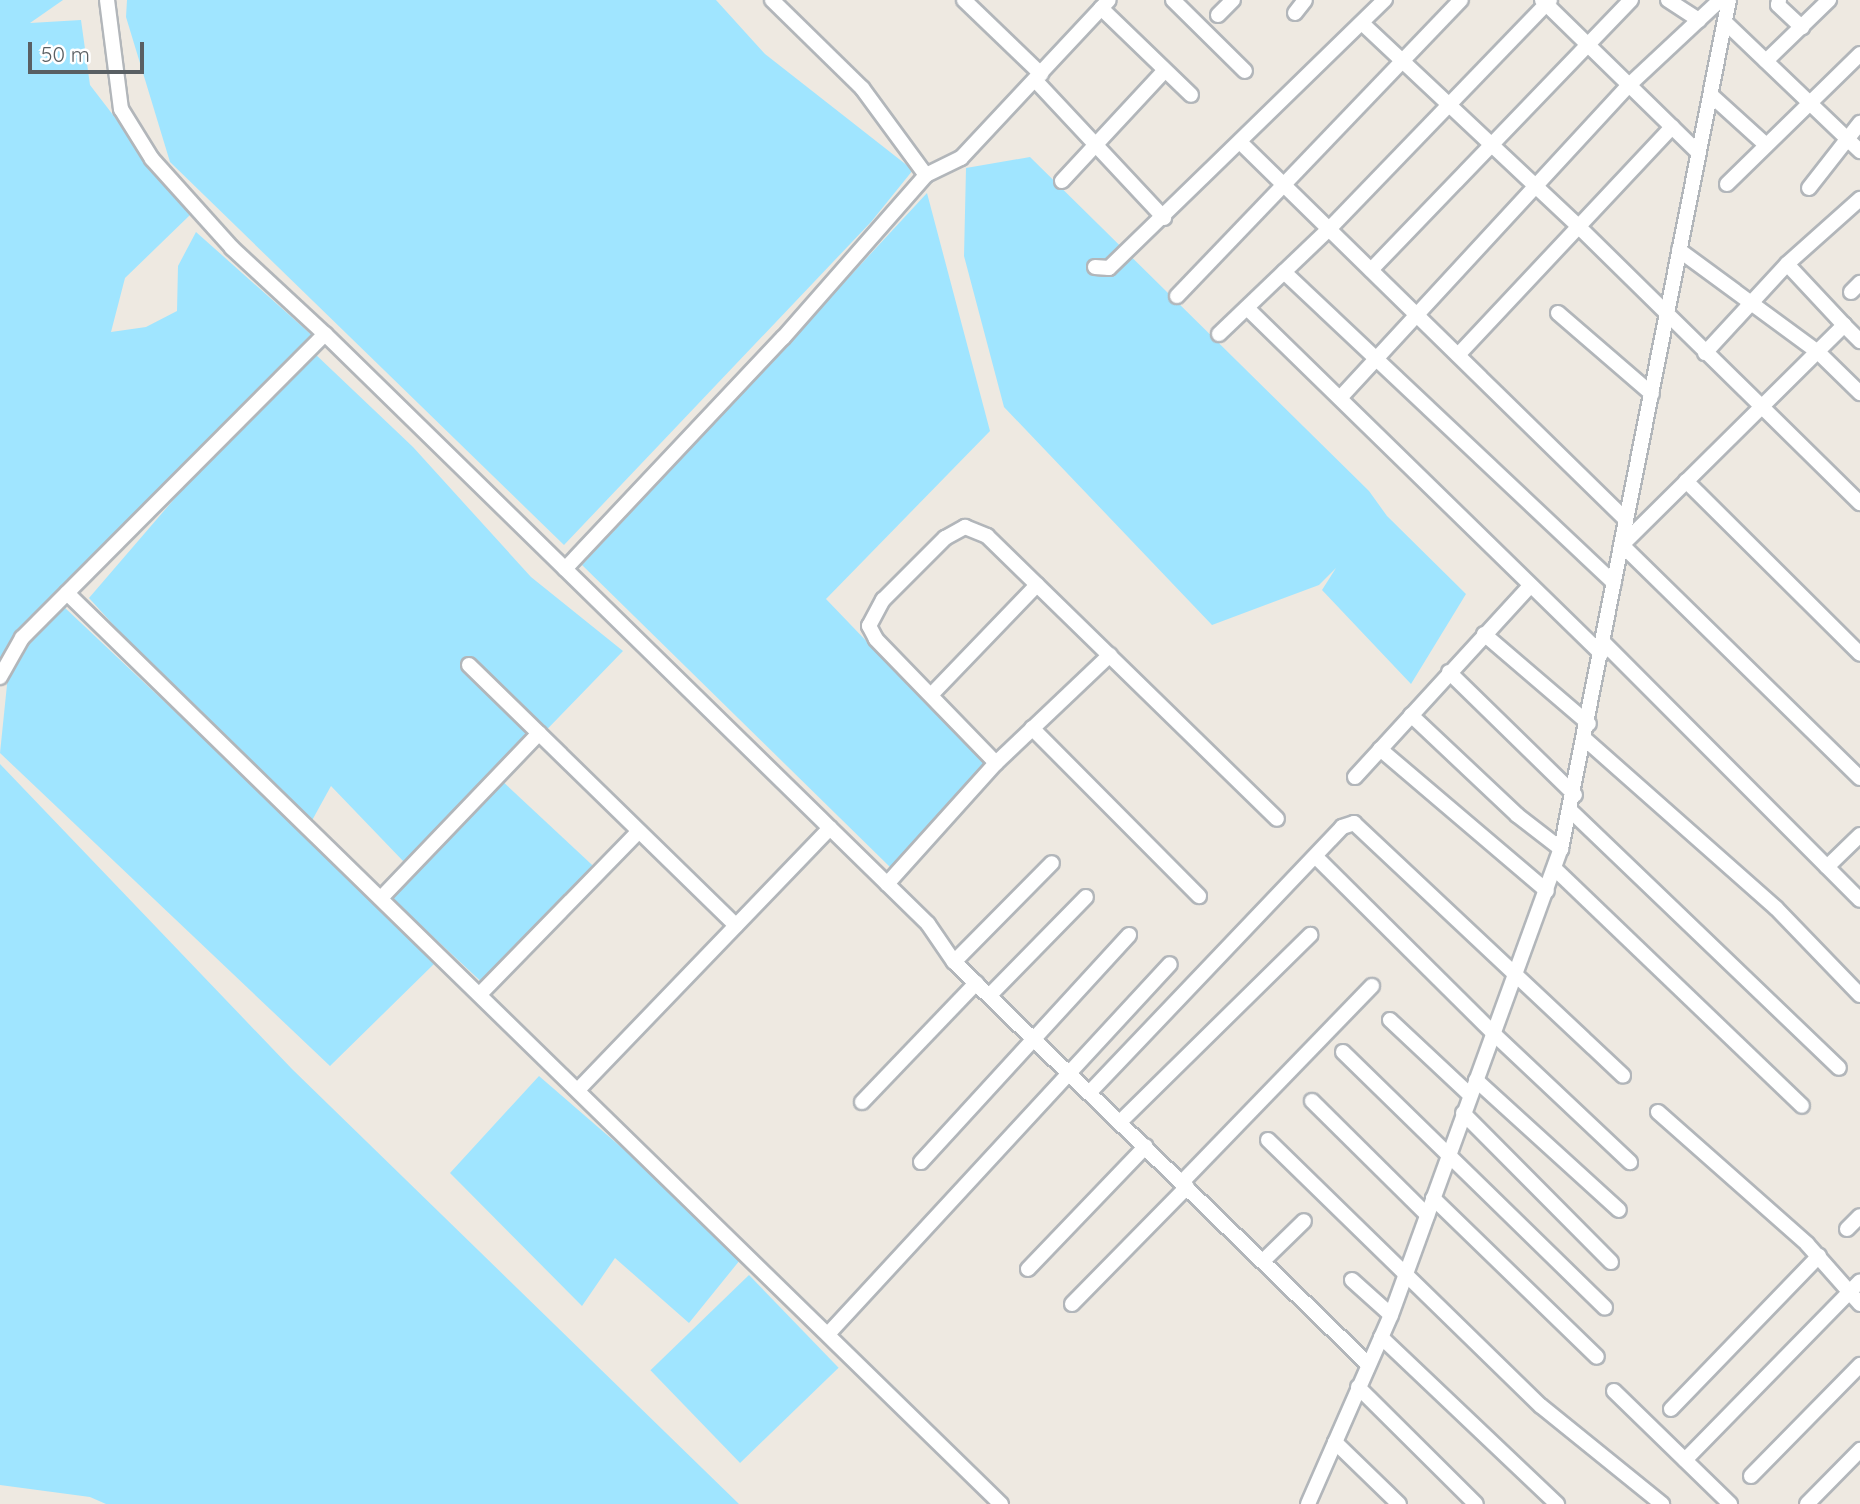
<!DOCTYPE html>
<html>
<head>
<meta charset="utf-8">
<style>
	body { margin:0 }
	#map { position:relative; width:1860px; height:1504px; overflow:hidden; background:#eee9e1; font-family:Quicksand,sans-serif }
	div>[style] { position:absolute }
	.water>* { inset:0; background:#a0e5ff; transform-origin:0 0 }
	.roads { filter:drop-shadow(2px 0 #b2b6ba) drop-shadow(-2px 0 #b2b6ba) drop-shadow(0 2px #b2b6ba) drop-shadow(0 -2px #b2b6ba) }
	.minor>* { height:14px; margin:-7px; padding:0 7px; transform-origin:7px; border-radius:7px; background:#fff }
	span { translate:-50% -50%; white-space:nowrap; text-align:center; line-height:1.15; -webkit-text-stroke:5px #fff; paint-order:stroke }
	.scale { position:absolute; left:28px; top:42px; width:116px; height:32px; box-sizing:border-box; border:4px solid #595f63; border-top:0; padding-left:9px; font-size:21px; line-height:24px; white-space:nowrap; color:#595f63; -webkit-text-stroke:5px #fff; paint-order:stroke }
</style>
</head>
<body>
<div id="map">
	<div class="water">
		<i style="clip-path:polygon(0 0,63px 0,30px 23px,81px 20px,90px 85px,190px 215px,125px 278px,111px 332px,146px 327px,177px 311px,178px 266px,196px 232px,314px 337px,63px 606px,294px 824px,89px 598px,200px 469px,313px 352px,413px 447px,531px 577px,623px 651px,528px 749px,404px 862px,331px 786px,304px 835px,435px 963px,330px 1066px,0 753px,8px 675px,0 686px)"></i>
		<i style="clip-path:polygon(127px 0,716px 0,765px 54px,913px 170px,871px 222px,564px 545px,170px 162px,126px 17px)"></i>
		<i style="clip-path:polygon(1030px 157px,1369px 491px,1387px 516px,1466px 594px,1411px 684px,1322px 590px,1336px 568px,1319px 585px,1212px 625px,1004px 407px,964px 256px,966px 168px)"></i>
		<i style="clip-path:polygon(927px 193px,990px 431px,826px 599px,992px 772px,890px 867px,582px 565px)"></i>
		<i style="clip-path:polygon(0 764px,292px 1069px,739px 1504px,106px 1504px,90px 1497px,0 1485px)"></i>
		<i style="left:499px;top:778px;width:134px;height:161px;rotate:43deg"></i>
		<i style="clip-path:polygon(539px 1076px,673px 1192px,740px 1260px,689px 1323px,615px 1258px,582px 1306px,450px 1173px)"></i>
		<i style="left:749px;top:1275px;width:129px;height:137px;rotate:46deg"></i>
	</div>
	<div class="roads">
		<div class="minor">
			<i style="left:107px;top:0;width:110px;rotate:82.7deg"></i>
			<i style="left:121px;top:109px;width:59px;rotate:58.2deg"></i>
			<i style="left:152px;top:159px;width:120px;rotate:48deg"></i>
			<i style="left:232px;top:248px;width:127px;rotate:42.8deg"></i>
			<i style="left:325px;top:334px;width:706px;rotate:44.37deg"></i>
			<i style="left:830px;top:828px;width:362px;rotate:133.9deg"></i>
			<i style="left:772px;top:0;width:126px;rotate:44.4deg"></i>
			<i style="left:862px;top:88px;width:108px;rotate:53.7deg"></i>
			<i style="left:964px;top:0;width:107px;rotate:43.9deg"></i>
			<i style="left:1173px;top:0;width:101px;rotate:44.6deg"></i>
			<i style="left:1542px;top:0;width:219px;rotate:44.3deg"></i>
			<i style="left:1668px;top:0;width:37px;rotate:33deg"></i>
			<i style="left:1779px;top:0;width:5px;rotate:101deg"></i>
			<i style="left:1778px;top:5px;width:33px;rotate:43deg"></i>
			<i style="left:1101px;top:8px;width:125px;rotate:44deg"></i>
			<i style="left:1295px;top:13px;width:16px;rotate:-52deg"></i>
			<i style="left:1218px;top:15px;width:21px;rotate:-45deg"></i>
			<i style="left:1725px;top:22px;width:187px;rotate:43.7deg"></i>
			<i style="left:1363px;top:24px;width:296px;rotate:43.2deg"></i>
			<i style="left:1579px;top:227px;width:394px;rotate:44.5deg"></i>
			<i style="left:1766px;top:61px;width:88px;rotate:-44.1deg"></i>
			<i style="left:1035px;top:80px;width:189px;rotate:46.9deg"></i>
			<i style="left:1712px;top:96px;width:73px;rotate:42.2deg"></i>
			<i style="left:1241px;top:143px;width:539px;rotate:44.4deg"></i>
			<i style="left:1062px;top:181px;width:151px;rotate:-47.1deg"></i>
			<i style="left:1727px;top:184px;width:186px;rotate:-44.3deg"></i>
			<i style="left:1809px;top:188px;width:83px;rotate:-51.9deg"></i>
			<i style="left:1679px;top:250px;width:172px;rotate:36.3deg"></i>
			<i style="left:1818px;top:352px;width:59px;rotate:44.3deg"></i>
			<i style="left:1787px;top:264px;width:83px;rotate:46.9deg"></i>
			<i style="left:1095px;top:267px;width:14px;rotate:4deg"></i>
			<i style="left:1109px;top:268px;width:385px;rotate:-44.2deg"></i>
			<i style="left:1371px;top:270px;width:375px;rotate:-46.1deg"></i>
			<i style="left:1284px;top:272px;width:453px;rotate:43.3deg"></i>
			<i style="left:1851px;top:292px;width:13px;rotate:-45deg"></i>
			<i style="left:1177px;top:296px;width:410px;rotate:-46.2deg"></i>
			<i style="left:1247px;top:308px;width:495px;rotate:44.3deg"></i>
			<i style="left:1558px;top:313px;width:124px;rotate:40.8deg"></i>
			<i style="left:1219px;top:334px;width:152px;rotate:-43.7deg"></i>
			<i style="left:1329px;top:229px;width:318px;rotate:-46deg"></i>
			<i style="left:1705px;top:353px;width:121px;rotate:-47.3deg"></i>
			<i style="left:1787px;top:264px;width:98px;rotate:-41.7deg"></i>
			<i style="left:1458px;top:355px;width:313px;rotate:-46.8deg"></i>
			<i style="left:1340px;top:398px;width:426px;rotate:-47.3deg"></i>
			<i style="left:1629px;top:85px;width:125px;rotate:-43deg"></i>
			<i style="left:1686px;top:481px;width:245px;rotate:44.8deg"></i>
			<i style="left:1622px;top:545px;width:313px;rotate:-44.7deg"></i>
			<i style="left:1844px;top:325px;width:23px;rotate:45deg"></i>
			<i style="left:1622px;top:545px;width:333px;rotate:44.4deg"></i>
			<i style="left:565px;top:569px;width:318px;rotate:-46.7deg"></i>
			<i style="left:783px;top:338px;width:217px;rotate:-48.7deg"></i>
			<i style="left:926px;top:175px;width:39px;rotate:-26deg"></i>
			<i style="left:961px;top:158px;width:216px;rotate:-46.9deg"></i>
			<i style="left:67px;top:593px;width:1305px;rotate:44.29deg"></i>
			<i style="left:1484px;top:634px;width:138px;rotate:40.6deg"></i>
			<i style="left:1603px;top:642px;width:364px;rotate:45.1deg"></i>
			<i style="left:469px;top:665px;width:373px;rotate:44.3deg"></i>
			<i style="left:1449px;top:672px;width:176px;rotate:44.3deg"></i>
			<i style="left:0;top:677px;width:45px;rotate:-60.6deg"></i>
			<i style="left:22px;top:638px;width:429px;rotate:-45.1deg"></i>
			<i style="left:931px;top:695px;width:153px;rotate:-46.1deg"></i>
			<i style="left:1411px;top:715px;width:146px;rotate:43.3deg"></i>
			<i style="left:1517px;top:815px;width:56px;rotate:37.7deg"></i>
			<i style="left:1032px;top:728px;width:237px;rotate:45.2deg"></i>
			<i style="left:1586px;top:740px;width:254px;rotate:41.5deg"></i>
			<i style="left:1776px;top:908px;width:121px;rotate:46deg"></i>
			<i style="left:1380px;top:749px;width:219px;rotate:40.4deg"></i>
			<i style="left:996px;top:763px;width:173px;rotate:-134.1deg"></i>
			<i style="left:876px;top:639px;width:15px;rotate:-118deg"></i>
			<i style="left:869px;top:626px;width:30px;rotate:-62deg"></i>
			<i style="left:883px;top:600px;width:88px;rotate:-45deg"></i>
			<i style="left:945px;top:538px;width:23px;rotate:-29deg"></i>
			<i style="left:965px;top:527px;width:24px;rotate:22deg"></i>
			<i style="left:987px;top:536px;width:405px;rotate:44.3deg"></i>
			<i style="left:1355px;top:777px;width:260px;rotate:-47.5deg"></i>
			<i style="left:1571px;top:811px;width:371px;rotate:43.8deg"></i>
			<i style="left:830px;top:828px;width:137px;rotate:44.4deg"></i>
			<i style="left:928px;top:924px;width:46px;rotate:55.6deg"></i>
			<i style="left:954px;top:962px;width:577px;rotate:44.16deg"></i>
			<i style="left:1316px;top:857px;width:251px;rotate:44.8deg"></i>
			<i style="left:1494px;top:1034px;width:187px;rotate:43.3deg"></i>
			<i style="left:1827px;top:867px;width:46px;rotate:-44.1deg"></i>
			<i style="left:1555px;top:869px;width:342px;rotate:43.8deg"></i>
			<i style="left:887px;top:884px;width:163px;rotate:-48deg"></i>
			<i style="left:996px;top:763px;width:157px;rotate:-43.5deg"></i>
			<i style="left:382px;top:897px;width:227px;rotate:-46.2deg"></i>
			<i style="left:954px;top:962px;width:139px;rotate:-45.3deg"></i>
			<i style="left:481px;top:993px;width:226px;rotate:-45.7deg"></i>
			<i style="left:990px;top:995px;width:137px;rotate:-45.6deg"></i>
			<i style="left:1390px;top:1020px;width:108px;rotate:43.1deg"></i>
			<i style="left:1343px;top:1052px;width:366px;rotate:44.3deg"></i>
			<i style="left:1476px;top:1080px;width:193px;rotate:42.3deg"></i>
			<i style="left:1090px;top:1092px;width:366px;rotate:-46.4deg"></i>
			<i style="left:1342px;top:827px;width:13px;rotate:-18deg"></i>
			<i style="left:1354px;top:823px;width:369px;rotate:43.2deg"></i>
			<i style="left:1312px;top:1101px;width:162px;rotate:44.7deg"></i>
			<i style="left:862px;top:1102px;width:165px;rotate:-46.2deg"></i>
			<i style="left:1658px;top:1112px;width:199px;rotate:41.5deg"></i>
			<i style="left:1807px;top:1244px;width:80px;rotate:48.5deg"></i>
			<i style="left:1463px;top:1113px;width:210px;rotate:45.2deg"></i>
			<i style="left:1120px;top:1122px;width:267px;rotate:-44.5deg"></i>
			<i style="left:1268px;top:1140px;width:381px;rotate:44.3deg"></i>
			<i style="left:1541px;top:1406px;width:156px;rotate:39deg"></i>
			<i style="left:921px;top:1162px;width:308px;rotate:-47.5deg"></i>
			<i style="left:1182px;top:1182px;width:273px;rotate:-45.9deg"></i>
			<i style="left:1433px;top:1198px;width:228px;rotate:44.1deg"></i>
			<i style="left:1847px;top:1229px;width:18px;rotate:-45deg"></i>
			<i style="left:1263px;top:1261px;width:57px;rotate:-44.3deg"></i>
			<i style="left:1028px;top:1269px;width:170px;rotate:-46.2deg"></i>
			<i style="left:1352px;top:1280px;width:52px;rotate:41.9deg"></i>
			<i style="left:1072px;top:1304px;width:164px;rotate:-45.5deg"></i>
			<i style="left:829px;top:1333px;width:502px;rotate:-47.26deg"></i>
			<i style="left:1381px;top:1337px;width:243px;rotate:43.5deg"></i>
			<i style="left:1358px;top:1387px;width:166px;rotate:44.8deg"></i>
			<i style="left:1614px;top:1391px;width:162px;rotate:44.2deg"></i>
			<i style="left:1671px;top:1409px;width:213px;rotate:-46deg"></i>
			<i style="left:1335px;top:1442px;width:89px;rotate:44.1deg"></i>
			<i style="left:1685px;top:1460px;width:250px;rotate:-45.6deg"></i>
			<i style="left:1751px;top:1476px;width:156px;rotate:-45.5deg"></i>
			<i style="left:1308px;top:1504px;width:206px;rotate:-66.3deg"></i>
			<i style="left:1391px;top:1315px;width:496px;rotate:-70deg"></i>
			<i style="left:1561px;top:849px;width:865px;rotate:-78.81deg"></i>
			<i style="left:1807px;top:1504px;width:76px;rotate:-45.5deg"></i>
		</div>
	</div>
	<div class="scale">50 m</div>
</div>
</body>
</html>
